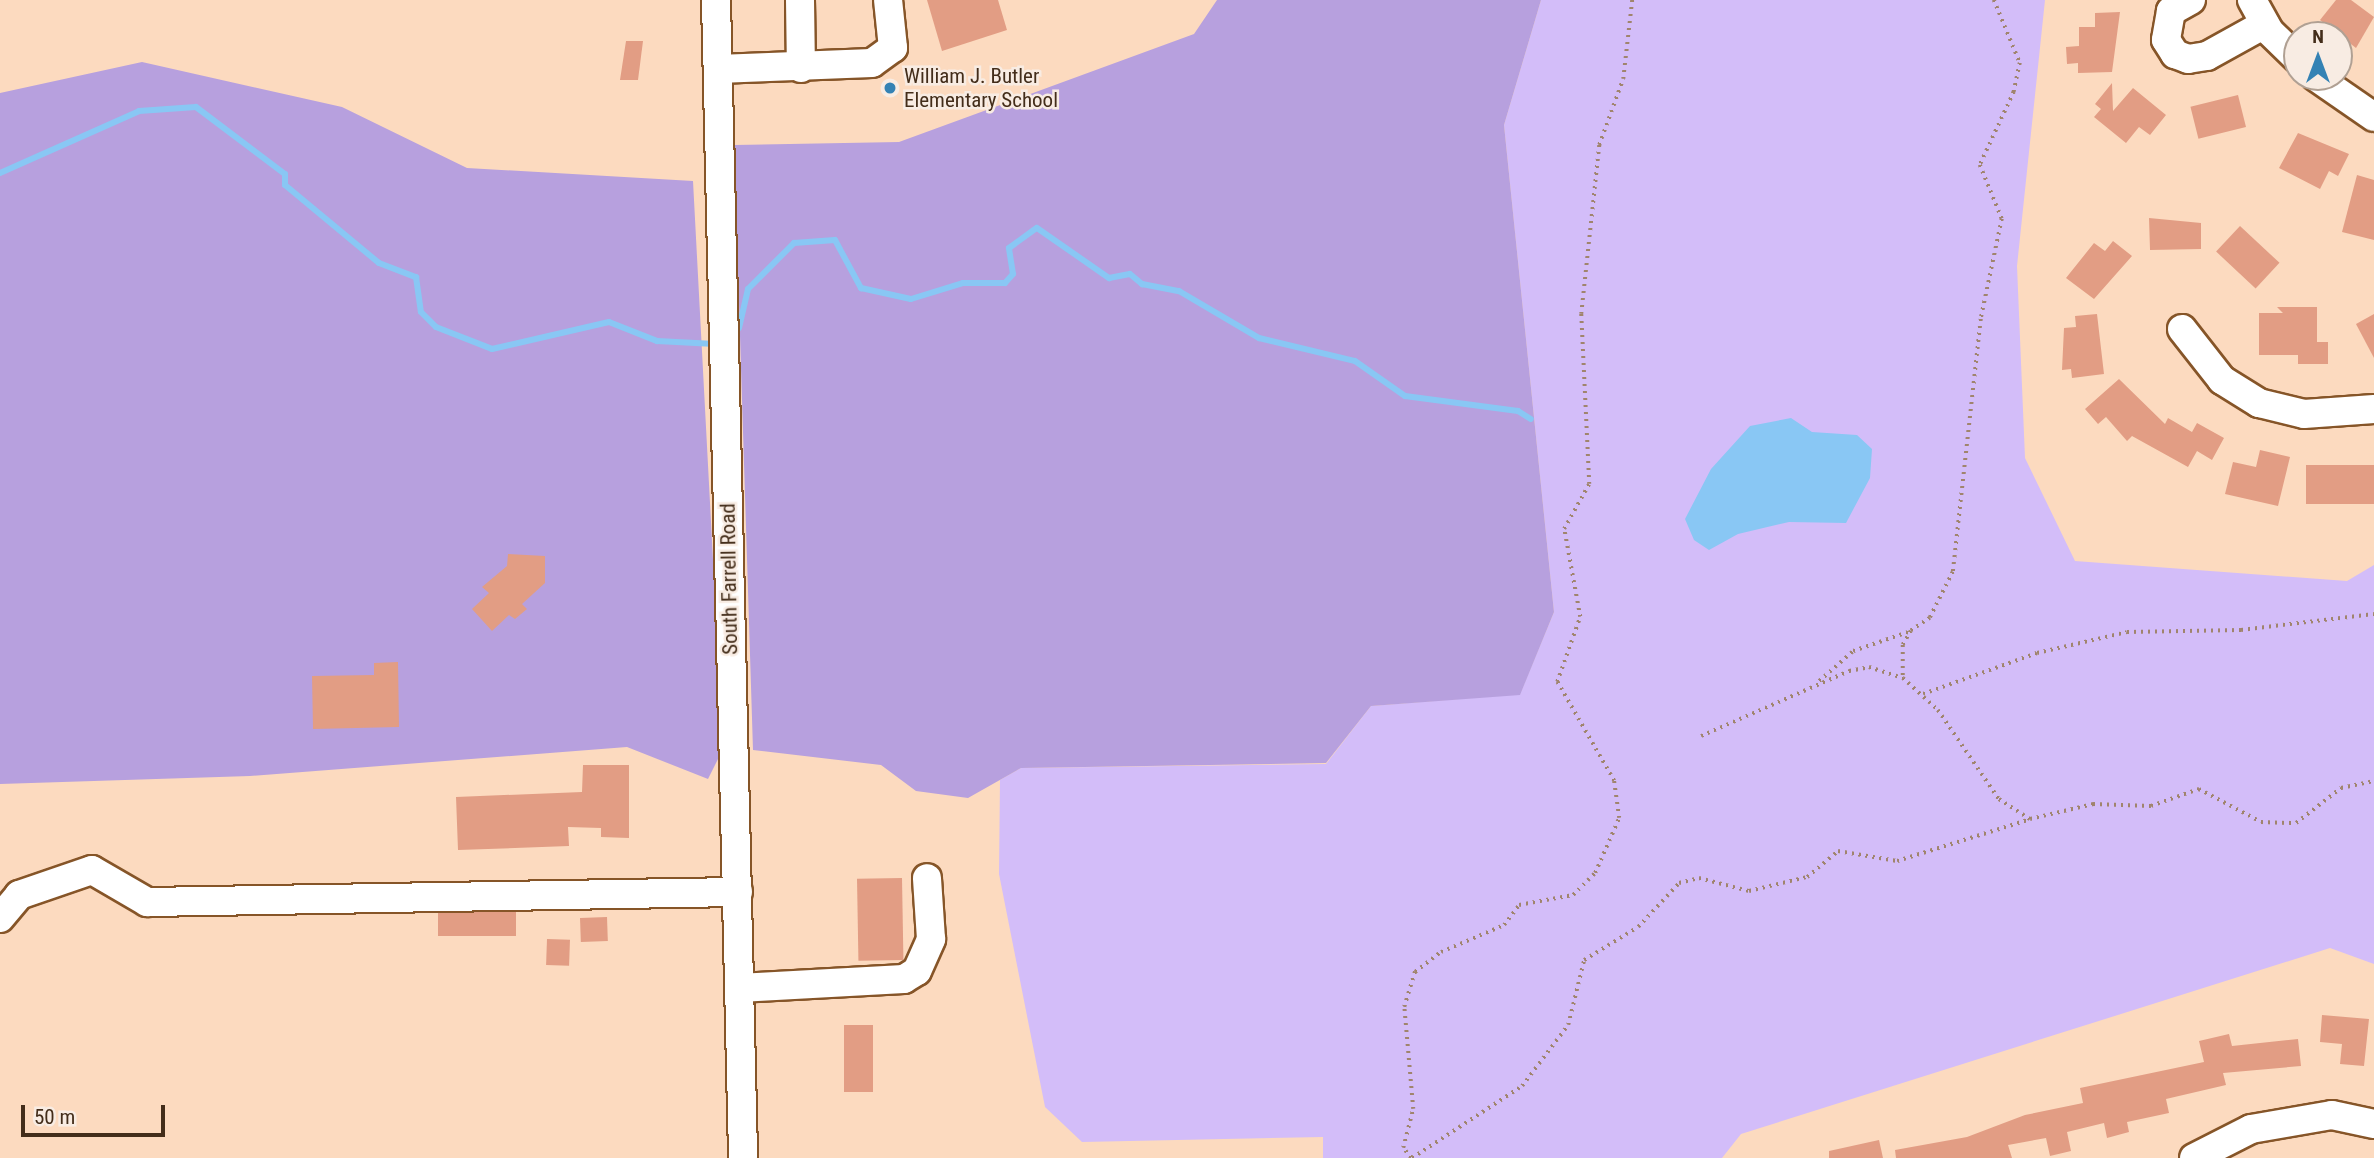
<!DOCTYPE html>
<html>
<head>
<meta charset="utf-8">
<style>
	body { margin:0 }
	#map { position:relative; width:2374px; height:1158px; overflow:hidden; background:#fcdabf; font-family:"Roboto Condensed",sans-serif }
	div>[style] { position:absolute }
	.green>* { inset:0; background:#d3bdf9 }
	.forest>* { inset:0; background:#b7a0de }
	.water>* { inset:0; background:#89c7f4 }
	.stream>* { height:6px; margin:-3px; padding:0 3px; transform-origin:3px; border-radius:3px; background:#89c7f4 }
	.building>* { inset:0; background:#e29d84; transform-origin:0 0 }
	.path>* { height:3.5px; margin-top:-1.75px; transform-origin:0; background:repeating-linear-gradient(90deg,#a0846d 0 2px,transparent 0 7px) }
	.roads { filter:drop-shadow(2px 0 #865528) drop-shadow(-2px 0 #865528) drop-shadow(0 2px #865528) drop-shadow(0 -2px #865528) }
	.minor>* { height:28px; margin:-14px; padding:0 14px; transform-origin:14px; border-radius:14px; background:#fff }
	.dots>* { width:19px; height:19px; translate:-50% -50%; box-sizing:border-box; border:4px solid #f8ece3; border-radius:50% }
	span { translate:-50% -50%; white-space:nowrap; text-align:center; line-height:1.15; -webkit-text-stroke:5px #f8ece3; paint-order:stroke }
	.poi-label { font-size:21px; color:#432d1a }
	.left { translate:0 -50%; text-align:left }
	.street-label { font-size:21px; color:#432d1a }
	.north { position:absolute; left:2283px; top:21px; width:70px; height:70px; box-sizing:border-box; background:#f8ece3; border:2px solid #b0a093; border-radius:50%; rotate:0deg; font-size:19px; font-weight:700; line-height:28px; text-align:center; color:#432d1a }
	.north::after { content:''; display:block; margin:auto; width:24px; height:32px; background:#3482b4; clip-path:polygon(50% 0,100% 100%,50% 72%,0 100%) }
	.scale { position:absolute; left:21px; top:1105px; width:144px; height:32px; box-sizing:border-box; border:4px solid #432d1a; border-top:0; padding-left:9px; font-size:21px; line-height:24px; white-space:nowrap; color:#432d1a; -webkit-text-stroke:5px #f8ece3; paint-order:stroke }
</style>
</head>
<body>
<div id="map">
	<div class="green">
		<i style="clip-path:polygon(1541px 0,2045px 0,2017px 266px,2025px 458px,2075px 561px,2347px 581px,2374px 565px,2374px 964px,2330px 948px,1741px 1134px,1722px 1158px,1323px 1158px,1323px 1137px,1082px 1142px,1045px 1107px,999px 874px,1000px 780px,1021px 768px,1326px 764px,1371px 706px,1520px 694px,1554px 612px,1504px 125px)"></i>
	</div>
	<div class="forest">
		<i style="clip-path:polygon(1217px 0,1541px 0,1504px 125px,1554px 612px,1520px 695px,1371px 706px,1326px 763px,1021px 768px,968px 798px,916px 791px,881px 765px,753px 750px,734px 145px,899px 142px,1194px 34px)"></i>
		<i style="clip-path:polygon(142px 62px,342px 107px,467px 168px,693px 181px,723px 749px,708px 779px,627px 747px,250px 776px,0 784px,0 93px)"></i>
	</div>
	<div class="water">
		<i style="clip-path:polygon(1791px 418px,1812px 432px,1857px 435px,1872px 449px,1870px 478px,1846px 523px,1789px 522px,1738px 534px,1709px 550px,1694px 540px,1685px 519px,1711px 469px,1750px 426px)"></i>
	</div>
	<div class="stream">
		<i style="left:0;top:173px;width:152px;rotate:-24deg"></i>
		<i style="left:139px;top:111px;width:57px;rotate:-4deg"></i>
		<i style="left:196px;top:107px;width:111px;rotate:37deg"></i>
		<i style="left:285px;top:174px;width:11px;rotate:90deg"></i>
		<i style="left:285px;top:185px;width:122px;rotate:39.7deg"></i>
		<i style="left:379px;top:263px;width:40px;rotate:21deg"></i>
		<i style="left:416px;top:277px;width:35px;rotate:82deg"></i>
		<i style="left:421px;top:312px;width:21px;rotate:45deg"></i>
		<i style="left:436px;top:327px;width:60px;rotate:21.4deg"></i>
		<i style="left:492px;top:349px;width:120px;rotate:-13deg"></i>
		<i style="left:609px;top:322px;width:52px;rotate:21.6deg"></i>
		<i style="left:657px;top:341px;width:58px;rotate:3deg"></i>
		<i style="left:739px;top:328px;width:40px;rotate:-77deg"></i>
		<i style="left:748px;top:289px;width:65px;rotate:-45deg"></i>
		<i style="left:794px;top:243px;width:41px;rotate:-4.2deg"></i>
		<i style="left:835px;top:240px;width:55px;rotate:61.6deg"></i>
		<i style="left:861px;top:288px;width:51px;rotate:12.4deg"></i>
		<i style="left:911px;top:299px;width:54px;rotate:-17.1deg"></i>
		<i style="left:963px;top:283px;width:42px"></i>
		<i style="left:1005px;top:283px;width:12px;rotate:-48deg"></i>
		<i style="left:1013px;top:274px;width:26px;rotate:-99deg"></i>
		<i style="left:1009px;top:248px;width:34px;rotate:-36deg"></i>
		<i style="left:1037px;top:228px;width:88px;rotate:34.8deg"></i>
		<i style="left:1109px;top:278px;width:21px;rotate:-11deg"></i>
		<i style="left:1130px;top:274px;width:16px;rotate:40deg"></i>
		<i style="left:1142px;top:284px;width:38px;rotate:11deg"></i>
		<i style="left:1179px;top:291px;width:93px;rotate:30.4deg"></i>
		<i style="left:1259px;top:338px;width:99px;rotate:13.5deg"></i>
		<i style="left:1355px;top:361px;width:61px;rotate:35deg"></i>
		<i style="left:1405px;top:396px;width:114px;rotate:7.6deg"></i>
		<i style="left:1518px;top:411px;width:15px;rotate:32deg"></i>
	</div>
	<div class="building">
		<i style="clip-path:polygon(927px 0,998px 0,1007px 30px,942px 51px)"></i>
		<i style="clip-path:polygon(2336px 0,2351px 0,2374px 17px,2356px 48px,2320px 20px)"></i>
		<i style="clip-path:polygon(2120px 12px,2112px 72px,2078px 73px,2078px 63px,2067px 64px,2066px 47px,2079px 46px,2079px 27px,2095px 27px,2095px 13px)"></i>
		<i style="clip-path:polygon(626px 41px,643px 41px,638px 80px,620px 80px)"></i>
		<i style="clip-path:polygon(2112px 83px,2113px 111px,2133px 88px,2166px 115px,2150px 135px,2139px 127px,2126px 143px,2094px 117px,2101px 109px,2095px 104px)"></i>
		<i style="left:2238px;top:95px;width:33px;height:49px;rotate:76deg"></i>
		<i style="clip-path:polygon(2298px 133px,2349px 154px,2338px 176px,2329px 171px,2320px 189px,2279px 168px)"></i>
		<i style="clip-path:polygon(2357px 175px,2374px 180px,2374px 240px,2342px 232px)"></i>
		<i style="clip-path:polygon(2149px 218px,2201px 223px,2201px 249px,2150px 250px)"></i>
		<i style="left:2240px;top:226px;width:54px;height:35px;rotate:43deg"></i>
		<i style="clip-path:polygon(2113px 241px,2132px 256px,2094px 299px,2066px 278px,2094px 243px,2105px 251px)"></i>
		<i style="clip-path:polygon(2277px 307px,2317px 307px,2317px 342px,2328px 342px,2328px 364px,2298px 364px,2298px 355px,2259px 355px,2259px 313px,2283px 313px)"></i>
		<i style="clip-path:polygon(2097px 314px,2104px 374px,2072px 378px,2071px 369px,2062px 370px,2064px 328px,2076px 327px,2075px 316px)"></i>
		<i style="clip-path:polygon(2374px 314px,2374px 358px,2356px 324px)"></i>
		<i style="clip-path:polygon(2119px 379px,2165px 424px,2168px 418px,2192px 432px,2197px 423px,2224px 438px,2212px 460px,2197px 451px,2188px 467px,2132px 436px,2127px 441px,2106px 417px,2098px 424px,2085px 409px)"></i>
		<i style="clip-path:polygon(2260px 450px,2290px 457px,2278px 506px,2225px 494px,2233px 462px,2256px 467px)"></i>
		<i style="left:2374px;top:465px;width:39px;height:68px;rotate:90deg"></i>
		<i style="clip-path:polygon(508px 554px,545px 556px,545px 583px,522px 604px,527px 609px,515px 619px,509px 615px,492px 631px,472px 609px,489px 593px,482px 587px,507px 566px)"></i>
		<i style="clip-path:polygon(398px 662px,399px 727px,313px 729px,312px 676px,374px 675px,374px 663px)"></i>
		<i style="clip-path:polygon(583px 765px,629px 765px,629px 838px,601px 837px,601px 828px,568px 827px,569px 846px,458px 850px,456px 797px,582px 792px)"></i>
		<i style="left:902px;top:878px;width:82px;height:45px;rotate:89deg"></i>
		<i style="left:516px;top:912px;width:24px;height:78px;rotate:90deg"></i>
		<i style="left:607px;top:917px;width:24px;height:27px;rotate:88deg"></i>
		<i style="left:547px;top:939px;width:23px;height:26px;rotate:2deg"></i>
		<i style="clip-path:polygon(2322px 1015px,2369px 1019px,2364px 1066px,2340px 1064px,2342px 1044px,2320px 1042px)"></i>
		<i style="left:844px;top:1025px;width:29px;height:67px"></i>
		<i style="clip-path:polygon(2229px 1034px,2232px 1046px,2298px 1039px,2301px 1066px,2223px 1073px,2226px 1085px,2166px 1099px,2169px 1113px,2127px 1122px,2129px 1132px,2107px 1138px,2104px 1123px,2067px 1132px,2071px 1151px,2050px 1156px,2046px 1138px,2008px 1145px,2012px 1158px,1896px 1158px,1895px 1150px,1967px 1137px,2025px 1115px,2083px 1103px,2080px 1088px,2204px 1062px,2199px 1041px)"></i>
		<i style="clip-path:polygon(1879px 1140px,1883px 1158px,1829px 1158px,1829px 1151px)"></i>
	</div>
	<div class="path">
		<i style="left:1994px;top:0;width:68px;rotate:67.6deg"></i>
		<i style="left:2020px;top:63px;width:30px;rotate:102deg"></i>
		<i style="left:2014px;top:92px;width:81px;rotate:115deg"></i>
		<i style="left:1980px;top:165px;width:58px;rotate:67.8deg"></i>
		<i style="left:2002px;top:219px;width:102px;rotate:101.9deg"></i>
		<i style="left:1981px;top:319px;width:255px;rotate:96.3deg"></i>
		<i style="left:1953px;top:572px;width:51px;rotate:116.6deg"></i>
		<i style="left:1930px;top:618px;width:23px;rotate:146deg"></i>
		<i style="left:1911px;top:631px;width:16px;rotate:120deg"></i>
		<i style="left:1903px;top:645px;width:33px;rotate:90deg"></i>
		<i style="left:1903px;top:678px;width:47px;rotate:42.4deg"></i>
		<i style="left:1938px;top:710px;width:108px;rotate:55.6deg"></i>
		<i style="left:1999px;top:799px;width:37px;rotate:33deg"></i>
		<i style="left:2030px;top:819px;width:65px;rotate:-13.4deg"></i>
		<i style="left:2093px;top:804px;width:58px;rotate:2deg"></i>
		<i style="left:2151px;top:806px;width:51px;rotate:-19.5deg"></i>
		<i style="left:2199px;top:789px;width:70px;rotate:28deg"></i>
		<i style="left:2261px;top:822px;width:35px;rotate:2deg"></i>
		<i style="left:2296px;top:823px;width:57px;rotate:-37.9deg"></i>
		<i style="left:2341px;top:788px;width:34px;rotate:-12deg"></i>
		<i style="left:1819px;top:681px;width:45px;rotate:-41.4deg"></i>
		<i style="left:1853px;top:651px;width:61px;rotate:-19deg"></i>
		<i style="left:1923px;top:694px;width:121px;rotate:-19.8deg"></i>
		<i style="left:2037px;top:653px;width:92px;rotate:-13.1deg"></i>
		<i style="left:2127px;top:632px;width:114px;rotate:-1deg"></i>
		<i style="left:2241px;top:630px;width:134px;rotate:-6.9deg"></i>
		<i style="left:1701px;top:736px;width:162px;rotate:-23.7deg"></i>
		<i style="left:1849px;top:671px;width:20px;rotate:-11deg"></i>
		<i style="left:1869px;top:667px;width:36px;rotate:18deg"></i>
		<i style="left:1411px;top:1158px;width:13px;rotate:-129deg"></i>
		<i style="left:1403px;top:1148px;width:40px;rotate:-75.6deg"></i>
		<i style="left:1413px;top:1109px;width:102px;rotate:-95deg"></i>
		<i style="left:1404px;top:1007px;width:37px;rotate:-73deg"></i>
		<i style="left:1415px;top:972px;width:33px;rotate:-38deg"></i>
		<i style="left:1441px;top:952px;width:69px;rotate:-23.2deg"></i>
		<i style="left:1504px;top:925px;width:25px;rotate:-53deg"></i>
		<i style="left:1519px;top:905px;width:55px;rotate:-10.5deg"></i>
		<i style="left:1573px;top:895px;width:31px;rotate:-45deg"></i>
		<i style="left:1595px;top:873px;width:60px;rotate:-66.4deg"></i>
		<i style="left:1619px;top:818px;width:37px;rotate:-98deg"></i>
		<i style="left:1614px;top:781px;width:114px;rotate:-119.9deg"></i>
		<i style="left:1557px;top:682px;width:69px;rotate:-70.5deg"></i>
		<i style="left:1580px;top:617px;width:89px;rotate:-100.3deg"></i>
		<i style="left:1564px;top:529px;width:51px;rotate:-60.9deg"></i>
		<i style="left:1589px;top:484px;width:170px;rotate:-92.7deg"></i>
		<i style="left:1581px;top:314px;width:170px;rotate:-83.9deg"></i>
		<i style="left:1599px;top:145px;width:70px;rotate:-70deg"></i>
		<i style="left:1623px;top:79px;width:80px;rotate:-83.5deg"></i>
		<i style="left:1412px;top:1158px;width:131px;rotate:-33.2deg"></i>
		<i style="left:1522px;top:1086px;width:76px;rotate:-53deg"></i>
		<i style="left:1568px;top:1025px;width:67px;rotate:-76.2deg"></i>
		<i style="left:1584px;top:960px;width:63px;rotate:-31.4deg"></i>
		<i style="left:1638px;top:927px;width:60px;rotate:-47deg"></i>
		<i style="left:1679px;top:883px;width:21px;rotate:-14deg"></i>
		<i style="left:1699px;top:878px;width:52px;rotate:14.6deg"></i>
		<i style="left:1749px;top:891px;width:60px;rotate:-13.6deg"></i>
		<i style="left:1807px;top:877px;width:40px;rotate:-40deg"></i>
		<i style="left:1838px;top:851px;width:60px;rotate:9.6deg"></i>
		<i style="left:1897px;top:861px;width:137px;rotate:-17.4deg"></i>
	</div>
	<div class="roads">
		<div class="minor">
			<i style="left:716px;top:0;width:1158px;rotate:88.66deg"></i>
			<i style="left:800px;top:0;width:68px;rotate:89.2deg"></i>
			<i style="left:2191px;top:0;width:23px;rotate:151deg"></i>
			<i style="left:2171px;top:11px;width:29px;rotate:100deg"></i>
			<i style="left:2166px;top:40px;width:17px;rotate:57deg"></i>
			<i style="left:2175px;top:54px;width:14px;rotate:21deg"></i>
			<i style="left:2188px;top:59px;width:19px;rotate:-9deg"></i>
			<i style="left:2207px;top:56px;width:66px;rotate:-28.9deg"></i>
			<i style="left:2252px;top:0;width:35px;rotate:61deg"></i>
			<i style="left:2269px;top:31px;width:39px;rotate:44deg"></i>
			<i style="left:718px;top:69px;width:154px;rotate:-2.2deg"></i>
			<i style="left:872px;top:63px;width:26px;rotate:-36deg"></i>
			<i style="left:893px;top:48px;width:48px;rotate:-95.9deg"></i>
			<i style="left:2316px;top:77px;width:70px;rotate:34.6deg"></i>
			<i style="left:2182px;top:329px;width:65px;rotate:51.9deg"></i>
			<i style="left:2222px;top:380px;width:44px;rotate:31.9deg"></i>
			<i style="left:2259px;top:403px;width:46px;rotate:13.7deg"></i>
			<i style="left:2304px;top:414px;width:70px;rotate:-4.1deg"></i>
			<i style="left:0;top:918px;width:30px;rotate:-50deg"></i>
			<i style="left:19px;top:895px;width:77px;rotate:-18.9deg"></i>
			<i style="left:92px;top:870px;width:64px;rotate:30.2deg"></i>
			<i style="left:147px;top:902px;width:591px;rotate:-0.97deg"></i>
			<i style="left:739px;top:988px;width:165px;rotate:-3.1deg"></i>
			<i style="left:904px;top:979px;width:15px;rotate:-32deg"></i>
			<i style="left:917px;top:971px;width:35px;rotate:-66deg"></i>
			<i style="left:931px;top:939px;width:61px;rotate:-93.8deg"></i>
			<i style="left:2194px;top:1158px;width:64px;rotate:-27deg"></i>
			<i style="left:2251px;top:1129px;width:82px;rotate:-9.8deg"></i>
			<i style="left:2332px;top:1115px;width:43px;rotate:12.1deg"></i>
		</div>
	</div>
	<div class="dots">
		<i style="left:890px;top:88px;background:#3482b4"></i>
	</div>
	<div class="poi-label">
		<span class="left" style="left:904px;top:88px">William J. Butler<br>Elementary School</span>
	</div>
	<div class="street-label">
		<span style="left:729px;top:579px;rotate:-91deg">South Farrell Road</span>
	</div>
	<div class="north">N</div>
	<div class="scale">50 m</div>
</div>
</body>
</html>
